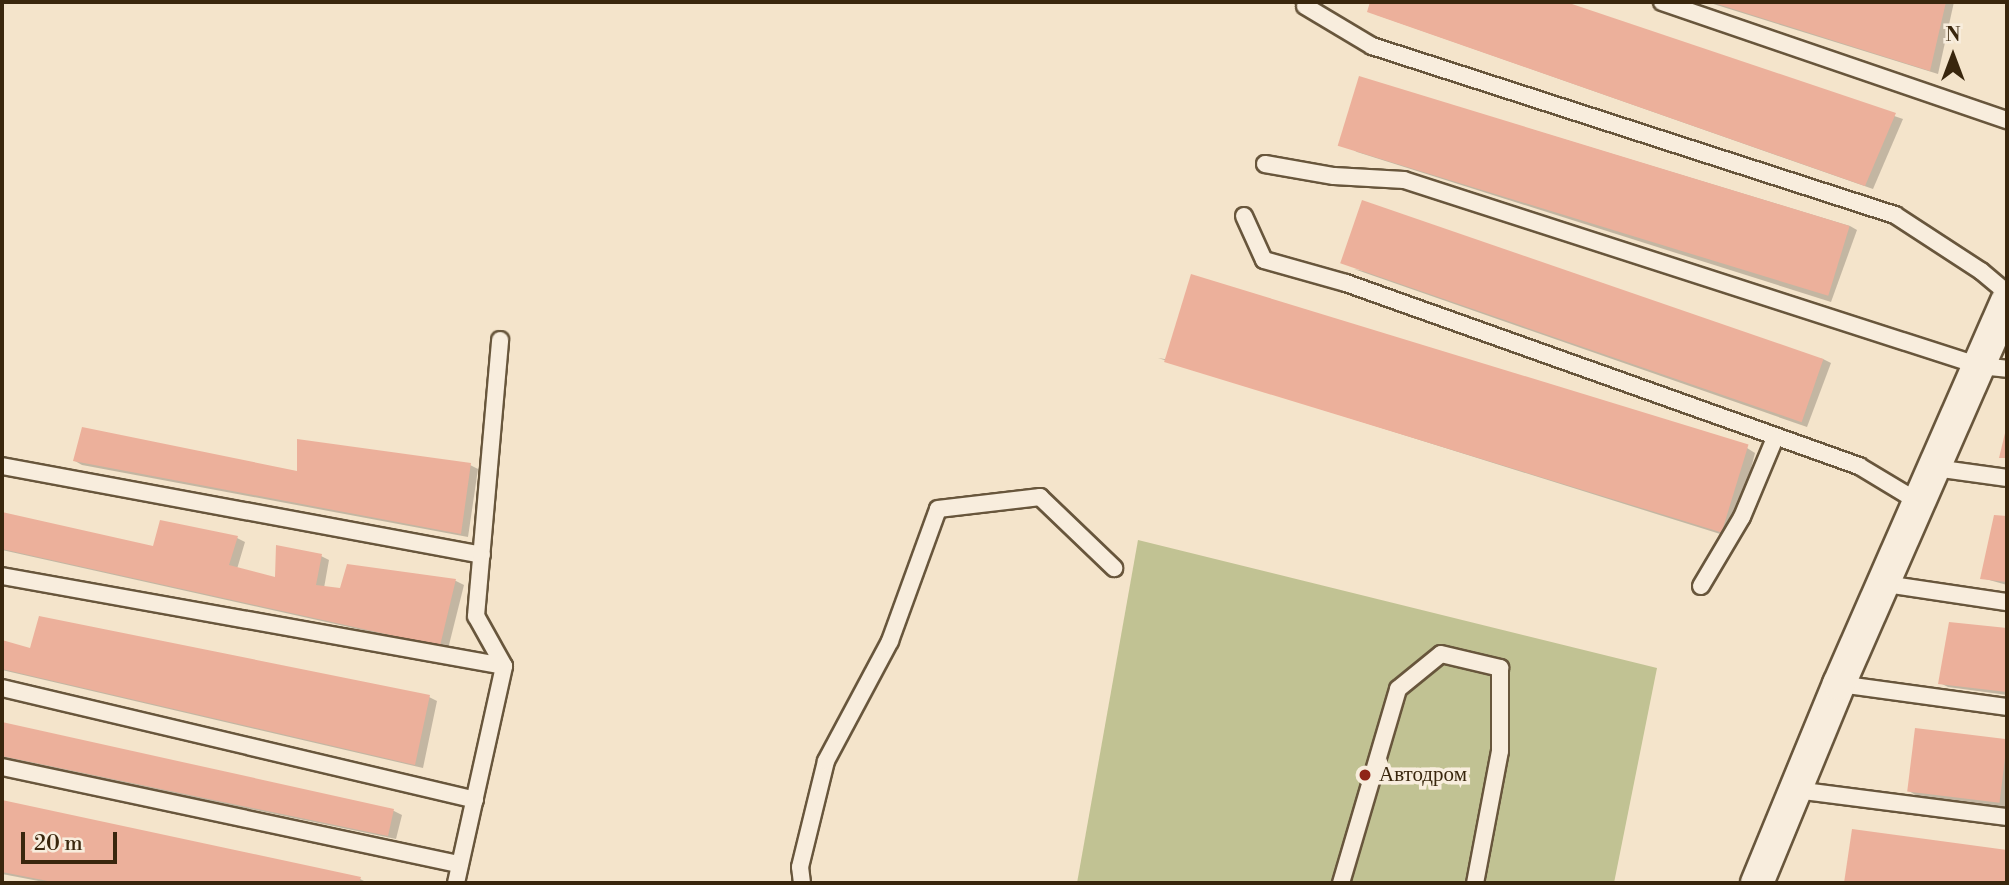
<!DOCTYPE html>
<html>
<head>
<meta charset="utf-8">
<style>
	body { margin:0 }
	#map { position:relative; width:2009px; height:885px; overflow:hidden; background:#f4e4cb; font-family:"Libre Bodoni",serif }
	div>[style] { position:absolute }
	.green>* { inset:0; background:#c1c293 }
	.shadow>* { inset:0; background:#0003 }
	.building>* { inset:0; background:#ecb09b; transform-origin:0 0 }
	.roads { filter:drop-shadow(2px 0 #68563c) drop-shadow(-2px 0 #68563c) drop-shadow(0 2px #68563c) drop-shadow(0 -2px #68563c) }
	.service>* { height:16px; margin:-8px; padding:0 8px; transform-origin:8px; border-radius:8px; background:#f8eddd }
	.minor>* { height:32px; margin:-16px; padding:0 16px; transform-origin:16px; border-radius:16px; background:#f8eddd }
	.dots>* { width:19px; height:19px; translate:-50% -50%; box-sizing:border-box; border:4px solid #f8eddd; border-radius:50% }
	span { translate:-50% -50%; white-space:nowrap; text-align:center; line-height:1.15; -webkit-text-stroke:7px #f8eddd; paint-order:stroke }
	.poi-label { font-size:21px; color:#39260d }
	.left { translate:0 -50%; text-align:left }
	.frame { position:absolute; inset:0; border:4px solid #39260d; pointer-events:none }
	.north { position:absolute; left:1918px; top:21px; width:70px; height:70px; -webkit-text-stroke:5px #f8eddd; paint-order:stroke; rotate:0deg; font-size:19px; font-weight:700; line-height:28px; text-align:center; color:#39260d }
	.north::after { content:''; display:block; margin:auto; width:24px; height:32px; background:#39260d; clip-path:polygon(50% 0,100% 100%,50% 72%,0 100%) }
	.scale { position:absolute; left:21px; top:832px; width:96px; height:32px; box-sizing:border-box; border:4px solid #39260d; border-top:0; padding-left:9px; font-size:21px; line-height:24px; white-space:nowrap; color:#39260d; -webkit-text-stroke:5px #f8eddd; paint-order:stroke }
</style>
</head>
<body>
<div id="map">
	<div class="green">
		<i style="clip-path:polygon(1138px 540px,1657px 668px,1614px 883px,1077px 883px)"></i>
	</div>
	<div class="shadow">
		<i style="clip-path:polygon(1372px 2px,1560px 2px,1903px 119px,1873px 189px,1377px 15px,1369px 11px)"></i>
		<i style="clip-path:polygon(1707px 2px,1954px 2px,1938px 74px)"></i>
		<i style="clip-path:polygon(1361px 78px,1850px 226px,1857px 230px,1831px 302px,1357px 152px,1349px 147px)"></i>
		<i style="clip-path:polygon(1354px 269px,1823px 359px,1831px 363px,1807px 427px)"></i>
		<i style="clip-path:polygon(1158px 358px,1747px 448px,1755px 453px,1733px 538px)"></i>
		<i style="clip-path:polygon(75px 461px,298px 473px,470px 465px,478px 469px,468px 537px,82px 465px)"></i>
		<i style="clip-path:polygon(2px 514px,154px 549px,237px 538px,245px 542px,237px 569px,277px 579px,321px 556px,329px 560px,324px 588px,342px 590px,349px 566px,456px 581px,464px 585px,448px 649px,2px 550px)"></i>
		<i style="clip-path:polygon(1995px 517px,2007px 518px,2007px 585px,1982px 578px)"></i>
		<i style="clip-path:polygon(1950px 624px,2007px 630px,2007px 695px,1948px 687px,1940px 683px)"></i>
		<i style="clip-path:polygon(2px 642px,31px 650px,429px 697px,437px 701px,423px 768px,2px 670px)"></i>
		<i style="clip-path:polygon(2px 723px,394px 811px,402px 815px,396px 839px,2px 758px)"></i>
		<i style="clip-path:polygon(1917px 730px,2007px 741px,2007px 808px,1917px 796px,1909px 791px)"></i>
		<i style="clip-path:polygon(2px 802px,360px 879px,368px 883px,49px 883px,2px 874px)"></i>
		<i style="clip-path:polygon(1854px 831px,2007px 852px,2007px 883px,1846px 883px)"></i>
	</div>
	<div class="building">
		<i style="clip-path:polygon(1370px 2px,1566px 2px,1896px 113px,1865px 186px,1367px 12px)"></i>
		<i style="clip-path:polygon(1711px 2px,1946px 2px,1930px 71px)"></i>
		<i style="left:1359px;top:76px;width:513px;height:73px;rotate:17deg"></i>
		<i style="left:1362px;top:200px;width:488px;height:67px;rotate:19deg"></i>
		<i style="left:1191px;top:274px;width:583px;height:92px;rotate:17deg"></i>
		<i style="clip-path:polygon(82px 427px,297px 471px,297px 439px,471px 463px,461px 534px,73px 461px)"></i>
		<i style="clip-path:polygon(2006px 429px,2007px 458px,1999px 458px)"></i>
		<i style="clip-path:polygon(2px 512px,153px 546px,160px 520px,238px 536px,229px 565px,275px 577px,276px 545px,322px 554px,316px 585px,340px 588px,347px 564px,456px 579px,440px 646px,2px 549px)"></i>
		<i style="clip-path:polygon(1994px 515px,2007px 516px,2007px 582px,1980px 579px)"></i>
		<i style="clip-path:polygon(39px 616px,430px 695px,415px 765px,2px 669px,2px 640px,30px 648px)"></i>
		<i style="clip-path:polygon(1949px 622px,2007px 628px,2007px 692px,1938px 684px)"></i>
		<i style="clip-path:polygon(2px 722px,394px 809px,388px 836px,2px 756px)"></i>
		<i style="left:1915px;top:728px;width:93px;height:64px;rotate:7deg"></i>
		<i style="clip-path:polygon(2px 800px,361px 877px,359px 883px,58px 883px,2px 872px)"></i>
		<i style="clip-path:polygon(1852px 829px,2007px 850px,2007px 883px,1844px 883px)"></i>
	</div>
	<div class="roads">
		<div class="service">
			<i style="left:1662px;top:2px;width:365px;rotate:18.9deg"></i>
			<i style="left:1305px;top:6px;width:78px;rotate:30.8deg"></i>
			<i style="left:1372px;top:46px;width:550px;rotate:17.91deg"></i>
			<i style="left:1895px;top:215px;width:103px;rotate:33.1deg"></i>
			<i style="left:1981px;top:271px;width:34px;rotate:40deg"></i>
			<i style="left:1265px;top:164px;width:70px;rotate:9.9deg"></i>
			<i style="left:1334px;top:176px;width:70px;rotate:3.3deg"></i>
			<i style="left:1404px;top:180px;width:605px;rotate:17.9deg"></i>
			<i style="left:1980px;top:366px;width:27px;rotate:6deg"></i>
			<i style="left:1244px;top:216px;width:48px;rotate:65.6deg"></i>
			<i style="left:1264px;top:260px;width:85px;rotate:15.7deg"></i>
			<i style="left:1346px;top:283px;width:545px;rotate:19.63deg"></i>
			<i style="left:1859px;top:466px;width:70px;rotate:31deg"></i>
			<i style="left:2px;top:466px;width:488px;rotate:10.5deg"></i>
			<i style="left:1935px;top:468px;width:73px;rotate:7.9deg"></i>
			<i style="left:2px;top:576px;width:510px;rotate:10.16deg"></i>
			<i style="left:1886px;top:584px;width:122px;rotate:8.5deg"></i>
			<i style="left:1701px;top:586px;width:80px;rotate:-59.3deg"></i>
			<i style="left:1742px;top:517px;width:86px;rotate:-67.3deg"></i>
			<i style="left:1839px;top:684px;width:170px;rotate:7.8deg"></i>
			<i style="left:2px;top:688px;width:486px;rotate:13.3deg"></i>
			<i style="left:2px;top:767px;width:468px;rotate:12deg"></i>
			<i style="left:1796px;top:790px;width:213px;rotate:7.3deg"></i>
			<i style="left:456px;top:883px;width:222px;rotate:-77.5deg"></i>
			<i style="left:504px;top:666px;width:57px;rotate:-119.2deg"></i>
			<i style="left:476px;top:616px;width:277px;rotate:-85deg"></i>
			<i style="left:802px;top:883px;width:16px;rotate:-97deg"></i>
			<i style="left:800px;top:867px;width:109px;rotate:-76.2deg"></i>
			<i style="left:826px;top:761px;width:136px;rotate:-61.9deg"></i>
			<i style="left:890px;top:641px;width:140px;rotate:-70deg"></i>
			<i style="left:938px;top:509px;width:103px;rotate:-6.7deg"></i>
			<i style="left:1040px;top:497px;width:103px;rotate:43.8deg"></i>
			<i style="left:1341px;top:883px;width:202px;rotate:-73.6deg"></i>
			<i style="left:1398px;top:689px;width:55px;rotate:-39.1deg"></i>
			<i style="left:1441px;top:654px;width:61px;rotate:13.3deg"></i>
			<i style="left:1500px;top:668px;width:83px;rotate:90deg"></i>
			<i style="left:1500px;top:751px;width:134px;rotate:100.7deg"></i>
		</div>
		<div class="minor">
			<i style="left:1757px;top:883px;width:215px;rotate:-67.6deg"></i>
			<i style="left:1839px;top:684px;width:417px;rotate:-66.3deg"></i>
		</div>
	</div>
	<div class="dots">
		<i style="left:1365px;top:775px;background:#8f2418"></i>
	</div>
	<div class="poi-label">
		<span class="left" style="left:1379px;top:775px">Автодром</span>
	</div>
	<div class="frame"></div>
	<div class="north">N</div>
	<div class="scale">20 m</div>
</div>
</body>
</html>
